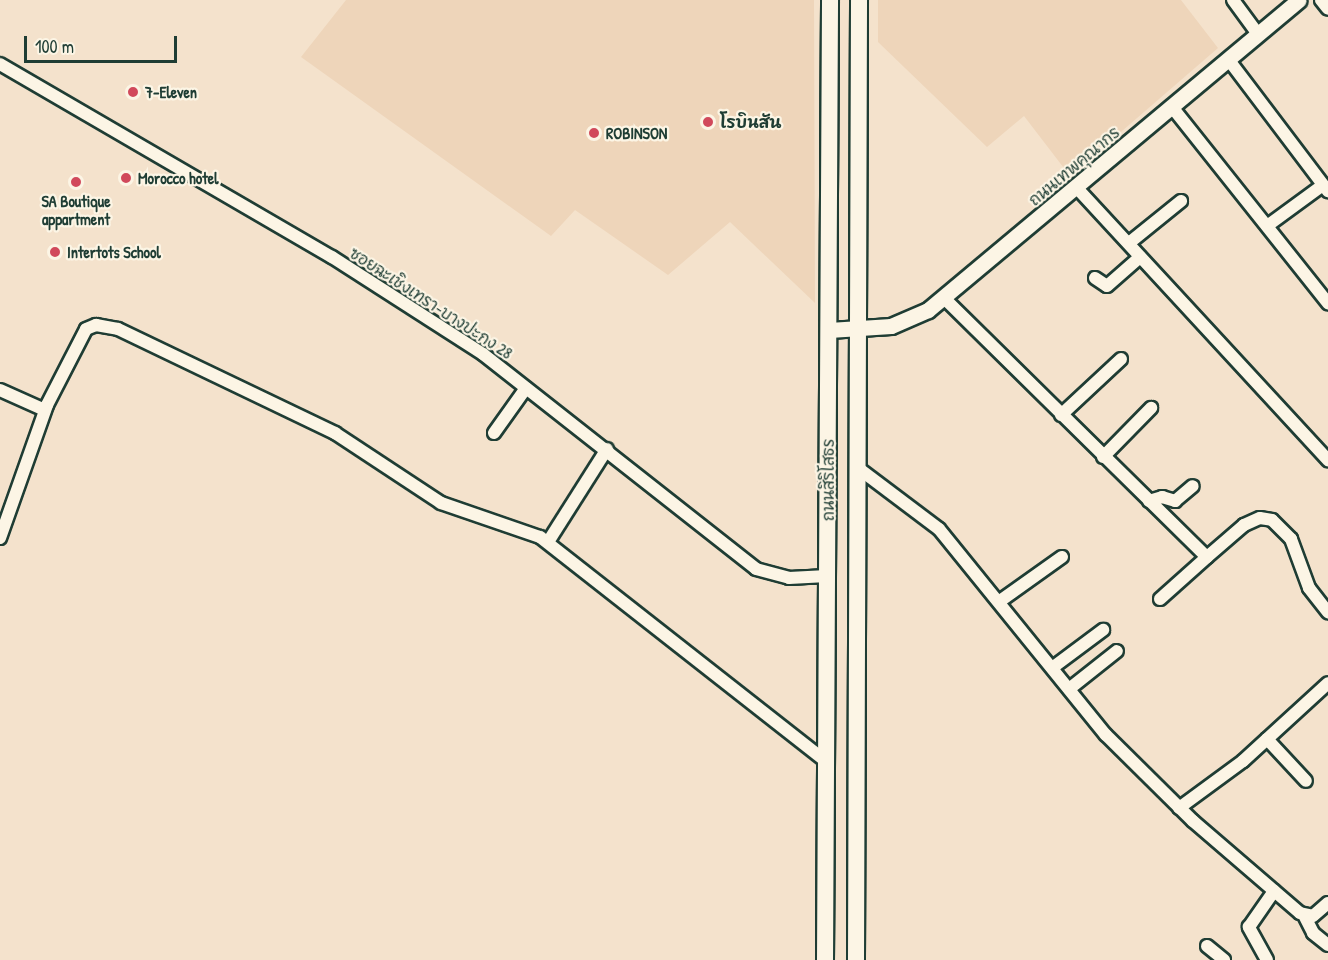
<!DOCTYPE html>
<html>
<head>
<meta charset="utf-8">
<style>
	body { margin:0 }
	#map { position:relative; width:1328px; height:960px; overflow:hidden; background:#f4e2cc; font-family:"Patrick Hand","Playpen Sans Thai",sans-serif }
	div>[style] { position:absolute }
	.built>* { inset:0; background:#eed5ba }
	.roads { filter:drop-shadow(2px 0 #1f3d34) drop-shadow(-2px 0 #1f3d34) drop-shadow(0 2px #1f3d34) drop-shadow(0 -2px #1f3d34) }
	.minor>* { height:12px; margin:-6px; padding:0 6px; transform-origin:6px; border-radius:6px; background:#fcf5e5 }
	.major>* { height:15px; margin:-7.5px; padding:0 7.5px; transform-origin:7.5px; border-radius:7.5px; background:#fcf5e5 }
	.highway>* { height:16px; margin:-8px; padding:0 8px; transform-origin:8px; border-radius:8px; background:#fcf5e5 }
	.dots>* { width:16px; height:16px; translate:-50% -50%; box-sizing:border-box; border:3px solid #fcf5e5; border-radius:50% }
	span { translate:-50% -50%; white-space:nowrap; text-align:center; line-height:1.15; -webkit-text-stroke:4.5px #fcf5e5; paint-order:stroke }
	.poi-label { font-size:16px; color:#1f3d34; font-weight:700 }
	.left { translate:0 -50%; text-align:left }
	.street-label { font-size:16px; color:#1f3d34 }
	.scale { position:absolute; left:24px; top:36px; width:153px; height:27px; box-sizing:border-box; border:3px solid #1f3d34; border-top:0; padding-left:8px; font-size:18px; line-height:21px; white-space:nowrap; color:#1f3d34; -webkit-text-stroke:4px #fcf5e5; paint-order:stroke }
</style>
</head>
<body>
<div id="map">
	<div class="built">
		<i style="clip-path:polygon(346px 0,814px 0,815px 303px,730px 222px,668px 275px,575px 210px,551px 236px,301px 57px)"></i>
		<i style="clip-path:polygon(878px 0,1181px 0,1218px 48px,1070px 176px,1024px 116px,987px 147px,878px 42px)"></i>
	</div>
	<div class="roads">
		<div class="minor">
			<i style="left:1233px;top:0;width:42px;rotate:53.7deg"></i>
			<i style="left:1321px;top:0;width:11px;rotate:52deg"></i>
			<i style="left:1228px;top:59px;width:166px;rotate:52.9deg"></i>
			<i style="left:0;top:64px;width:384px;rotate:30.2deg"></i>
			<i style="left:332px;top:257px;width:179px;rotate:32.7deg"></i>
			<i style="left:483px;top:354px;width:347px;rotate:38.2deg"></i>
			<i style="left:756px;top:569px;width:34px;rotate:15deg"></i>
			<i style="left:789px;top:578px;width:38px;rotate:-3deg"></i>
			<i style="left:1172px;top:107px;width:251px;rotate:51.5deg"></i>
			<i style="left:1076px;top:187px;width:372px;rotate:47.3deg"></i>
			<i style="left:1267px;top:226px;width:69px;rotate:-36.2deg"></i>
			<i style="left:1129px;top:243px;width:67px;rotate:-38.9deg"></i>
			<i style="left:1095px;top:278px;width:14px;rotate:34deg"></i>
			<i style="left:1107px;top:286px;width:44px;rotate:-41.3deg"></i>
			<i style="left:944px;top:298px;width:369px;rotate:44.6deg"></i>
			<i style="left:1207px;top:557px;width:49px;rotate:-40.9deg"></i>
			<i style="left:1244px;top:525px;width:17px;rotate:-24deg"></i>
			<i style="left:1260px;top:518px;width:12px;rotate:9deg"></i>
			<i style="left:1272px;top:520px;width:27px;rotate:45deg"></i>
			<i style="left:1291px;top:539px;width:52px;rotate:69.8deg"></i>
			<i style="left:1309px;top:588px;width:31px;rotate:52deg"></i>
			<i style="left:0;top:390px;width:49px;rotate:24deg"></i>
			<i style="left:1061px;top:415px;width:82px;rotate:-43deg"></i>
			<i style="left:494px;top:433px;width:55px;rotate:-54.6deg"></i>
			<i style="left:1103px;top:457px;width:69px;rotate:-45.6deg"></i>
			<i style="left:858px;top:468px;width:101px;rotate:37deg"></i>
			<i style="left:939px;top:529px;width:265px;rotate:51deg"></i>
			<i style="left:1106px;top:735px;width:122px;rotate:44.7deg"></i>
			<i style="left:1193px;top:821px;width:141px;rotate:40.7deg"></i>
			<i style="left:1300px;top:913px;width:13px;rotate:13deg"></i>
			<i style="left:1313px;top:916px;width:20px;rotate:-41deg"></i>
			<i style="left:1149px;top:501px;width:14px;rotate:-17deg"></i>
			<i style="left:1162px;top:497px;width:14px;rotate:17deg"></i>
			<i style="left:1175px;top:501px;width:23px;rotate:-40deg"></i>
			<i style="left:0;top:538px;width:141px;rotate:-70.5deg"></i>
			<i style="left:47px;top:405px;width:85px;rotate:-62.8deg"></i>
			<i style="left:86px;top:329px;width:11px;rotate:-22deg"></i>
			<i style="left:96px;top:325px;width:22px;rotate:10deg"></i>
			<i style="left:118px;top:329px;width:241px;rotate:25.6deg"></i>
			<i style="left:335px;top:433px;width:127px;rotate:33.4deg"></i>
			<i style="left:441px;top:503px;width:105px;rotate:19deg"></i>
			<i style="left:540px;top:537px;width:363px;rotate:38.1deg"></i>
			<i style="left:548px;top:542px;width:110px;rotate:-57.6deg"></i>
			<i style="left:1160px;top:599px;width:63px;rotate:-41.8deg"></i>
			<i style="left:1000px;top:601px;width:76px;rotate:-35.4deg"></i>
			<i style="left:1052px;top:668px;width:64px;rotate:-36.7deg"></i>
			<i style="left:1069px;top:689px;width:61px;rotate:-38.4deg"></i>
			<i style="left:1267px;top:739px;width:57px;rotate:47.1deg"></i>
			<i style="left:1179px;top:808px;width:79px;rotate:-36.3deg"></i>
			<i style="left:1243px;top:761px;width:115px;rotate:-42.5deg"></i>
			<i style="left:1304px;top:915px;width:20px;rotate:63deg"></i>
			<i style="left:1313px;top:933px;width:19px;rotate:39deg"></i>
			<i style="left:1207px;top:946px;width:22px;rotate:39deg"></i>
			<i style="left:1267px;top:960px;width:38px;rotate:-119deg"></i>
			<i style="left:1249px;top:927px;width:44px;rotate:-55.2deg"></i>
		</div>
		<div class="major">
			<i style="left:829px;top:330px;width:62px;rotate:-3.7deg"></i>
			<i style="left:891px;top:326px;width:40px;rotate:-23.4deg"></i>
			<i style="left:928px;top:310px;width:483px;rotate:-39.9deg"></i>
		</div>
		<div class="highway">
			<i style="left:825px;top:960px;width:960px;rotate:-89.7deg"></i>
			<i style="left:856px;top:960px;width:960px;rotate:-89.82deg"></i>
		</div>
	</div>
	<div class="dots">
		<i style="left:133px;top:92px;background:#d1495b"></i>
		<i style="left:708px;top:122px;background:#d1495b"></i>
		<i style="left:594px;top:133px;background:#d1495b"></i>
		<i style="left:126px;top:178px;background:#d1495b"></i>
		<i style="left:76px;top:182px;background:#d1495b"></i>
		<i style="left:55px;top:252px;background:#d1495b"></i>
	</div>
	<div class="poi-label">
		<span class="left" style="left:145px;top:92px">7-Eleven</span>
		<span class="left" style="left:720px;top:122px">โรบินสัน</span>
		<span class="left" style="left:606px;top:133px">ROBINSON</span>
		<span class="left" style="left:138px;top:178px">Morocco hotel</span>
		<span style="left:76px;top:210px">SA Boutique<br>appartment</span>
		<span class="left" style="left:67px;top:252px">Intertots School</span>
	</div>
	<div class="street-label">
		<span style="left:1074px;top:166px;rotate:-40deg">ถนนเทพคุณากร</span>
		<span style="left:431px;top:303px;rotate:33deg">ซอยฉะเชิงเทรา-บางปะกง 28</span>
		<span style="left:828px;top:480px;rotate:-90deg">ถนนสิริโสธร</span>
	</div>
	<div class="scale">100 m</div>
</div>
</body>
</html>
